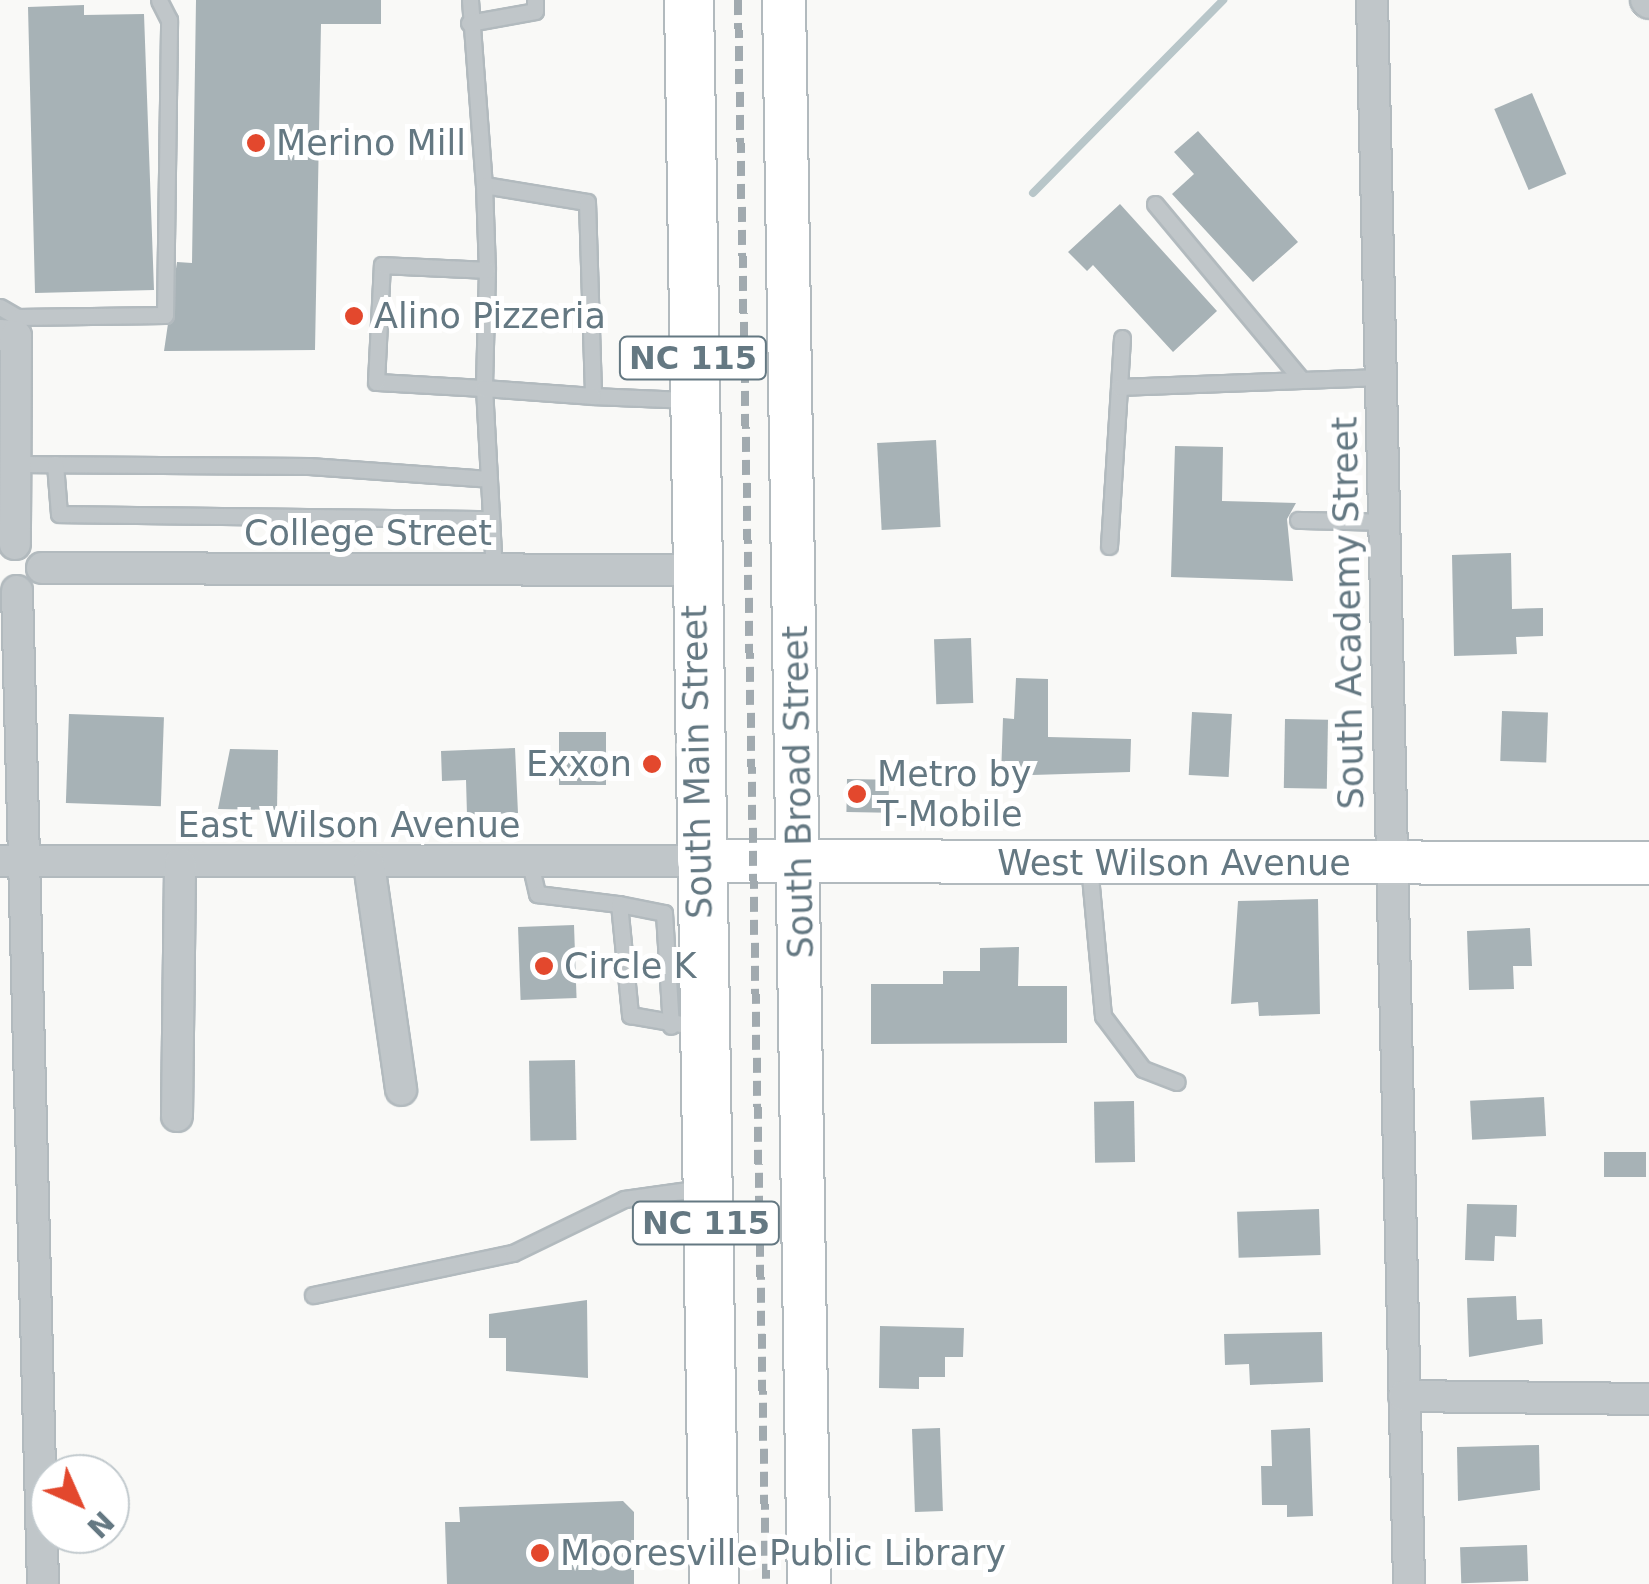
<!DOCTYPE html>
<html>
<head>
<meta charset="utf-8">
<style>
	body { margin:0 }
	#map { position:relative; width:1649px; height:1584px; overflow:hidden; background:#f9f9f7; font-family:"DejaVu Sans",sans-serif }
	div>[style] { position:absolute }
	.stream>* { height:8px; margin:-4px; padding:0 4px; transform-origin:4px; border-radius:4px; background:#b8c6c9 }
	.building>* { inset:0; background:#a7b2b6; transform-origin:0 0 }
	.roads { filter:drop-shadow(2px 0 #b2babe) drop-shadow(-2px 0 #b2babe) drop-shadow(0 2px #b2babe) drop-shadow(0 -2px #b2babe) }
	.lane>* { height:15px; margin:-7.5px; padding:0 7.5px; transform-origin:7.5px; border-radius:7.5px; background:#c0c6c9 }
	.street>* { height:30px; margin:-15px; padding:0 15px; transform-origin:15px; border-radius:15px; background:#c0c6c9 }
	.secondary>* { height:42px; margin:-21px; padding:0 21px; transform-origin:21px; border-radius:21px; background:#fff }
	.primary>* { height:48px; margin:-24px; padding:0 24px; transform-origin:24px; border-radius:24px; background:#fff }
	.rail>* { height:8px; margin-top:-4px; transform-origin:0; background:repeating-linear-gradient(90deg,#a1aaaf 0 15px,transparent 0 23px) }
	.dots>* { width:28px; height:28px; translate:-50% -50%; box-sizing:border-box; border:5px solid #fff; border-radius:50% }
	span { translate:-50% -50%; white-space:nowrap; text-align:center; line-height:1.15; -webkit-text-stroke:10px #fff; paint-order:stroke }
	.shield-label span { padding:2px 8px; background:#fff; border:2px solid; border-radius:8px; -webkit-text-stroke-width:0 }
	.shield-label { font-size:32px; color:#647882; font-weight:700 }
	.poi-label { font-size:35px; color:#647882 }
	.left { translate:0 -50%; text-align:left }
	.right { translate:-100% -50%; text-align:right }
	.street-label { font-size:35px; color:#647882 }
	.north { position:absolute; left:30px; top:1454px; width:100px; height:100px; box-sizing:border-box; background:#fff; border:2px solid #c1c9cd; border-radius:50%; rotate:135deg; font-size:28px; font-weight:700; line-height:40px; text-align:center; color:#647882 }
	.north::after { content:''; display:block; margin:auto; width:35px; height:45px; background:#e3482d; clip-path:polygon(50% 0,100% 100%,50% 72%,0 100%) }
</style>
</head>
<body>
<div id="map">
	<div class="stream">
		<i style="left:1033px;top:193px;width:271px;rotate:-45.4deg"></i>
	</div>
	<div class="building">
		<i style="clip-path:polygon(196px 0,381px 0,381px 24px,321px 24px,315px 350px,164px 351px,177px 262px,192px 263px)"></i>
		<i style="clip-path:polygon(84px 5px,84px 15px,144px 14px,154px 290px,35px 293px,28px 7px)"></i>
		<i style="left:1532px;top:93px;width:88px;height:41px;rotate:67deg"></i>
		<i style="clip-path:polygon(1198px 131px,1298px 242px,1253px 282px,1172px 194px,1194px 174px,1174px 152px)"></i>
		<i style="clip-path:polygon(1120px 204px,1217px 311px,1173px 352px,1093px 265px,1087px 271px,1068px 252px)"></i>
		<i style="left:936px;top:440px;width:87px;height:59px;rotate:87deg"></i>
		<i style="clip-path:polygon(1175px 446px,1223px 447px,1222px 501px,1296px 503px,1287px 519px,1293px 581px,1171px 577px)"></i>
		<i style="clip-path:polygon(1511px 553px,1512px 609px,1543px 608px,1543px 636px,1516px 637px,1517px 654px,1454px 656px,1452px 555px)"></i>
		<i style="left:971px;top:638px;width:65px;height:37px;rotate:88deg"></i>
		<i style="clip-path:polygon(1016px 678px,1048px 679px,1048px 737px,1131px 739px,1130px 772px,1001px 776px,1003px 718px,1014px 719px)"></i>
		<i style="left:1502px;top:711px;width:46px;height:50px;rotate:2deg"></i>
		<i style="left:1192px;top:712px;width:40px;height:63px;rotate:3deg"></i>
		<i style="left:69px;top:714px;width:95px;height:89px;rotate:2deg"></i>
		<i style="left:1285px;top:719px;width:43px;height:69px;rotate:1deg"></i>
		<i style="left:559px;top:732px;width:47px;height:53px"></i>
		<i style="clip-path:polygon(515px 748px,518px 813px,467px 815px,466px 780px,442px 781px,441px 751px)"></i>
		<i style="clip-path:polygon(230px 749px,278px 750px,277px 810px,218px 809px)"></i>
		<i style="left:847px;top:779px;width:42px;height:33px;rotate:1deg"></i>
		<i style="clip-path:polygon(1318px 899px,1320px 1014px,1259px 1016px,1258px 1002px,1231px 1004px,1238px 901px)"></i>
		<i style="left:574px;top:925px;width:73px;height:56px;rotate:88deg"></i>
		<i style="clip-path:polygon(1530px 928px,1532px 966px,1513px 966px,1514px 989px,1469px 990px,1467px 931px)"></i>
		<i style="clip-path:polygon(1019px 947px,1018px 986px,1067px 986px,1067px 1043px,871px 1044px,871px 984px,943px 984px,943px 971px,980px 971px,980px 948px)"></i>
		<i style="left:575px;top:1060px;width:80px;height:46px;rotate:89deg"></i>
		<i style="left:1544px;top:1097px;width:39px;height:74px;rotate:87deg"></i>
		<i style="left:1134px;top:1101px;width:61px;height:40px;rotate:89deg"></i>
		<i style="left:1646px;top:1152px;width:25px;height:42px;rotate:90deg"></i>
		<i style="clip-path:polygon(1467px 1204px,1517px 1205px,1516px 1237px,1495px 1236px,1494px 1261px,1465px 1260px)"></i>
		<i style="left:1319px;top:1209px;width:46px;height:82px;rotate:88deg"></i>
		<i style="clip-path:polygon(1516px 1296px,1517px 1320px,1542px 1319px,1543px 1344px,1469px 1357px,1467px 1298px)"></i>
		<i style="clip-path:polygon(587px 1300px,588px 1378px,506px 1371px,506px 1338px,489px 1338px,489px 1314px)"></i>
		<i style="clip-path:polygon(880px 1326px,964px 1328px,963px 1357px,945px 1357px,945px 1377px,919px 1377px,919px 1389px,879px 1388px)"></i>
		<i style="clip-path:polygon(1322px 1332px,1323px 1382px,1250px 1385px,1249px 1364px,1225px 1365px,1224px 1334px)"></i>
		<i style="left:940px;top:1428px;width:83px;height:28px;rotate:88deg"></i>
		<i style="clip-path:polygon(1310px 1428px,1313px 1516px,1287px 1517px,1287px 1505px,1262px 1505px,1261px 1466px,1272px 1466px,1271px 1430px)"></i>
		<i style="clip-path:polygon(1539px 1445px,1540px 1490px,1458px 1501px,1457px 1447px)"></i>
		<i style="clip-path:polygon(623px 1501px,634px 1512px,634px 1584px,447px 1584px,445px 1522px,460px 1522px,459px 1507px)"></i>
		<i style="left:1527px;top:1545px;width:36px;height:67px;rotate:88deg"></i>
	</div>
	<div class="roads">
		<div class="lane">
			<i style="left:470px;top:0;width:186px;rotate:85.7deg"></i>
			<i style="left:484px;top:185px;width:104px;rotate:9.4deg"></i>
			<i style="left:587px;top:202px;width:194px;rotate:88.2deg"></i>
			<i style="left:593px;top:396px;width:97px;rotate:2.4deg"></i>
			<i style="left:469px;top:23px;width:67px;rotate:-10.3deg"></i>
			<i style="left:535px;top:11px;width:11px;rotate:-90deg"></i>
			<i style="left:484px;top:185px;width:85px;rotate:88deg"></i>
			<i style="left:487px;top:270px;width:118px;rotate:91.5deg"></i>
			<i style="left:484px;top:388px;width:108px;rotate:-176.8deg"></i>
			<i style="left:376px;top:382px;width:117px;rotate:-87.1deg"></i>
			<i style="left:382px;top:265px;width:105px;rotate:2.7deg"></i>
			<i style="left:1155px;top:204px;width:228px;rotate:50.2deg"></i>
			<i style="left:0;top:307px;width:20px;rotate:30deg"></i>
			<i style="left:17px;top:317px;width:148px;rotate:-0.8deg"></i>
			<i style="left:165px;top:315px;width:295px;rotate:-89.2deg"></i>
			<i style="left:169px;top:20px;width:22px;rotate:-117deg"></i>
			<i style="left:1119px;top:387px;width:49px;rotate:-86.5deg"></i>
			<i style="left:14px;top:464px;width:295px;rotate:0.4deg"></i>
			<i style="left:309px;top:466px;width:180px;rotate:4.1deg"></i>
			<i style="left:55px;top:464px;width:50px;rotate:85.4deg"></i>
			<i style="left:59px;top:514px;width:432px;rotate:0.7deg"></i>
			<i style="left:1298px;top:520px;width:85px;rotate:1.3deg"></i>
			<i style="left:1109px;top:546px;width:159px;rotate:-86.4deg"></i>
			<i style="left:1119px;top:387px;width:261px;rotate:-2.2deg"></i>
			<i style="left:494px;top:572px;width:184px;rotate:-93.1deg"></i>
			<i style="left:484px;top:388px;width:109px;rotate:4.2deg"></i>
			<i style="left:530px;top:863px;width:32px;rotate:77deg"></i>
			<i style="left:537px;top:894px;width:83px;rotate:7deg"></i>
			<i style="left:619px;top:904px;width:112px;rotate:84.3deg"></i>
			<i style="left:630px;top:1015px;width:69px;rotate:10deg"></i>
			<i style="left:1089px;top:865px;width:152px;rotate:84.7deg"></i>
			<i style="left:1103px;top:1016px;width:66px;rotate:53deg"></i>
			<i style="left:1143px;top:1069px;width:36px;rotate:21deg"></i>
			<i style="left:619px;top:904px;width:46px;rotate:11.3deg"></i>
			<i style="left:664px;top:913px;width:113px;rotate:86.5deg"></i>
			<i style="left:313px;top:1295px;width:204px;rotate:-11.9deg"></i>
			<i style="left:513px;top:1253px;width:123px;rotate:-25.9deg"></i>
			<i style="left:624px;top:1199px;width:79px;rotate:-8deg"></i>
		</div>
		<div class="street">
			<i style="left:1372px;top:0;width:1584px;rotate:88.66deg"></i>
			<i style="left:1646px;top:0;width:4px;rotate:45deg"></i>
			<i style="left:0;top:335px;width:16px;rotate:4deg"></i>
			<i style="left:16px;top:336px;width:208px;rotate:90.3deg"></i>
			<i style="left:42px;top:568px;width:651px;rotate:0.18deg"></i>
			<i style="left:17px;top:591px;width:993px;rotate:88.5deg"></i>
			<i style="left:0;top:861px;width:699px"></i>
			<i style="left:369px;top:864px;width:228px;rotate:81.9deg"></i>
			<i style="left:177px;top:1116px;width:253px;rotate:-89.3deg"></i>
			<i style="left:1404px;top:1396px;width:245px;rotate:0.7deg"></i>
		</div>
		<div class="secondary">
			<i style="left:784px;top:0;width:1584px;rotate:89.1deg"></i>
			<i style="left:699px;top:861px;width:950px;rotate:0.12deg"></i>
		</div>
		<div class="primary">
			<i style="left:689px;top:0;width:1584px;rotate:89.1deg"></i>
		</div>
	</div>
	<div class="rail">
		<i style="left:738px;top:0;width:1584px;rotate:88.99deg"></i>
	</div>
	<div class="dots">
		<i style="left:256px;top:143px;background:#e3482d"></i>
		<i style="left:354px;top:316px;background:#e3482d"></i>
		<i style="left:652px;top:764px;background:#e3482d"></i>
		<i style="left:857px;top:794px;background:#e3482d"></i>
		<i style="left:544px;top:966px;background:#e3482d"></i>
		<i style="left:540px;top:1553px;background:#e3482d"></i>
	</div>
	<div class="shield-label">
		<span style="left:693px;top:358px">NC 115</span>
		<span style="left:706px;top:1223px">NC 115</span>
	</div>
	<div class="poi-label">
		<span class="left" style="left:276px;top:143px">Merino Mill</span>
		<span class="left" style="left:374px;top:316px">Alino Pizzeria</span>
		<span class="right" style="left:632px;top:764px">Exxon</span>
		<span class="left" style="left:877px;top:794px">Metro by<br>T-Mobile</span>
		<span class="left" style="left:564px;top:966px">Circle K</span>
		<span class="left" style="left:560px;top:1553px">Mooresville Public Library</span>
	</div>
	<div class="street-label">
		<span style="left:368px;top:533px">College Street</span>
		<span style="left:1348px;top:613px;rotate:-91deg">South Academy Street</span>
		<span style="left:697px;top:762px;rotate:-91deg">South Main Street</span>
		<span style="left:798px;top:792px;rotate:-91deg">South Broad Street</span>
		<span style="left:349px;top:825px">East Wilson Avenue</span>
		<span style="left:1174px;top:863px">West Wilson Avenue</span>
	</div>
	<div class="north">N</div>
</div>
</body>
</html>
